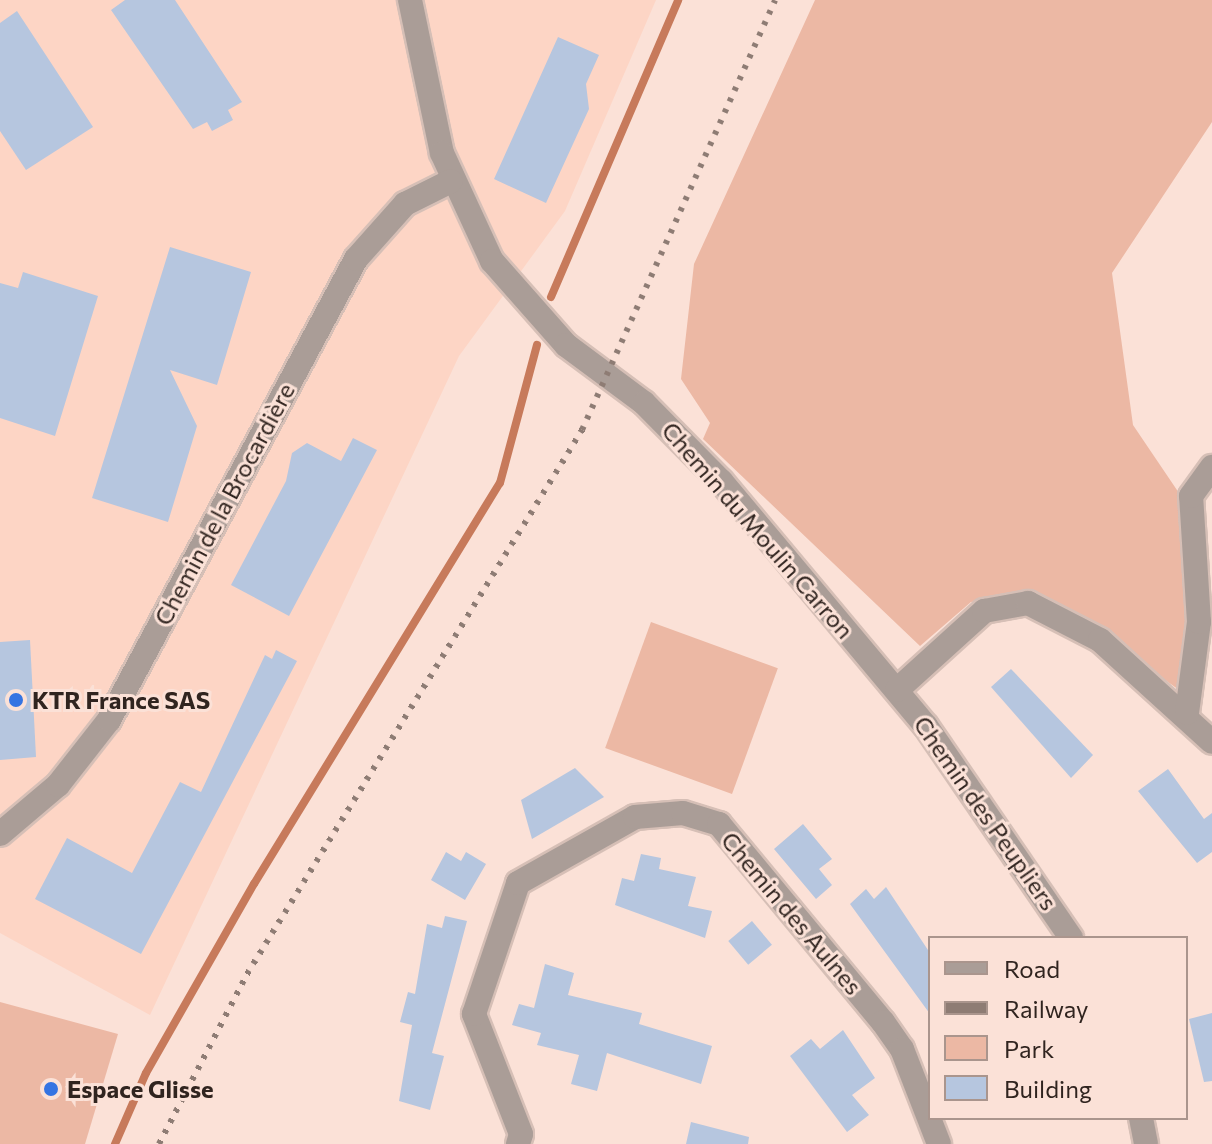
<!DOCTYPE html>
<html>
<head>
<meta charset="utf-8">
<style>
	body { margin:0 }
	#map { position:relative; width:1212px; height:1144px; overflow:hidden; background:#fbe1d7; font-family:Commissioner,sans-serif }
	div>[style] { position:absolute }
	.built>* { inset:0; background:#fdd5c5 }
	.green>* { inset:0; background:#ecb8a4; transform-origin:0 0 }
	.stream>* { height:8px; margin:-4px; padding:0 4px; transform-origin:4px; border-radius:4px; background:#c77a5b }
	.building>* { inset:0; background:#b6c6df; transform-origin:0 0 }
	.roads { filter:drop-shadow(2px 0 #d6bfb6) drop-shadow(-2px 0 #d6bfb6) drop-shadow(0 2px #d6bfb6) drop-shadow(0 -2px #d6bfb6) }
	.minor>* { height:24px; margin:-12px; padding:0 12px; transform-origin:12px; border-radius:12px; background:#aa9d97 }
	.rail>* { height:6px; margin-top:-3px; transform-origin:0; background:repeating-linear-gradient(90deg,#8e7c74 0 4px,transparent 0 12px) }
	.dots>* { width:22px; height:22px; translate:-50% -50%; box-sizing:border-box; border:4px solid #fbe1d7; border-radius:50% }
	span { translate:-50% -50%; white-space:nowrap; text-align:center; line-height:1.15; -webkit-text-stroke:6px #fbe1d7; paint-order:stroke }
	.street-label { font-size:24px; color:#30241f }
	.poi-label { font-size:24px; color:#30241f; font-weight:700 }
	.left { translate:0 -50%; text-align:left }
	.legend { position:absolute; left:928px; top:936px; width:260px; height:184px; box-sizing:border-box; background:#fbe1d7; border:2px solid #aa958d; margin:0; padding:10px 14px; list-style:none; font-size:24px; color:#30241f }
	.legend li { display:flex; align-items:center; gap:16px; height:40px }
	.legend b { width:40px; border:2px solid #aa958d }
</style>
</head>
<body>
<div id="map">
	<div class="built">
		<i style="clip-path:polygon(0 0,656px 0,565px 211px,459px 356px,150px 1015px,0 933px)"></i>
	</div>
	<div class="green">
		<i style="clip-path:polygon(815px 0,1212px 0,1212px 122px,1112px 273px,1133px 425px,1181px 496px,1192px 633px,1186px 695px,1067px 609px,1030px 595px,971px 602px,920px 646px,703px 439px,710px 423px,681px 379px,694px 264px)"></i>
		<i style="left:651px;top:622px;width:135px;height:134px;rotate:20deg"></i>
		<i style="clip-path:polygon(0 1002px,118px 1034px,85px 1144px,0 1144px)"></i>
	</div>
	<div class="stream">
		<i style="left:551px;top:297px;width:323px;rotate:-66.8deg"></i>
		<i style="left:115px;top:1144px;width:77px;rotate:-66.4deg"></i>
		<i style="left:146px;top:1073px;width:218px;rotate:-60.3deg"></i>
		<i style="left:254px;top:884px;width:470px;rotate:-58.5deg"></i>
		<i style="left:500px;top:483px;width:143px;rotate:-75deg"></i>
	</div>
	<div class="building">
		<i style="clip-path:polygon(125px 0,175px 0,242px 102px,228px 110px,233px 120px,212px 131px,207px 122px,193px 129px,111px 10px)"></i>
		<i style="clip-path:polygon(17px 11px,93px 127px,26px 170px,0 131px,0 23px)"></i>
		<i style="clip-path:polygon(558px 37px,599px 55px,586px 84px,589px 109px,546px 203px,494px 179px)"></i>
		<i style="clip-path:polygon(170px 247px,251px 272px,217px 385px,170px 370px,197px 426px,168px 522px,92px 498px)"></i>
		<i style="clip-path:polygon(23px 272px,98px 296px,55px 436px,0 418px,0 283px,18px 288px)"></i>
		<i style="clip-path:polygon(353px 438px,377px 450px,289px 616px,231px 585px,286px 481px,292px 453px,307px 443px,341px 461px)"></i>
		<i style="clip-path:polygon(30px 640px,36px 757px,0 760px,0 642px)"></i>
		<i style="clip-path:polygon(276px 650px,297px 661px,141px 954px,35px 899px,67px 838px,132px 873px,180px 782px,201px 792px,265px 655px,272px 659px)"></i>
		<i style="clip-path:polygon(1011px 669px,1093px 755px,1071px 778px,991px 687px)"></i>
		<i style="clip-path:polygon(575px 768px,604px 797px,532px 839px,521px 800px)"></i>
		<i style="clip-path:polygon(1168px 769px,1204px 819px,1212px 813px,1212px 852px,1197px 863px,1138px 791px)"></i>
		<i style="clip-path:polygon(803px 824px,832px 859px,819px 869px,832px 885px,816px 899px,774px 849px)"></i>
		<i style="clip-path:polygon(446px 852px,461px 861px,466px 852px,486px 864px,465px 900px,431px 880px)"></i>
		<i style="clip-path:polygon(641px 854px,661px 858px,659px 869px,696px 877px,688px 906px,712px 911px,705px 938px,615px 905px,622px 878px,634px 881px)"></i>
		<i style="clip-path:polygon(886px 887px,930px 953px,930px 1014px,850px 904px,866px 889px,874px 899px)"></i>
		<i style="clip-path:polygon(445px 916px,467px 921px,432px 1053px,444px 1056px,430px 1110px,399px 1101px,412px 1025px,400px 1022px,408px 992px,415px 994px,427px 924px,442px 928px)"></i>
		<i style="left:752px;top:921px;width:31px;height:31px;rotate:50deg"></i>
		<i style="clip-path:polygon(545px 964px,574px 973px,568px 995px,642px 1013px,639px 1024px,712px 1046px,701px 1084px,607px 1053px,597px 1091px,571px 1084px,579px 1055px,537px 1045px,541px 1033px,512px 1025px,519px 1004px,534px 1008px)"></i>
		<i style="clip-path:polygon(1212px 1013px,1212px 1081px,1204px 1082px,1189px 1019px)"></i>
		<i style="clip-path:polygon(843px 1030px,875px 1078px,852px 1095px,869px 1115px,847px 1132px,790px 1056px,811px 1039px,820px 1049px)"></i>
		<i style="clip-path:polygon(691px 1122px,749px 1137px,748px 1144px,686px 1144px)"></i>
	</div>
	<div class="roads">
		<div class="minor">
			<i style="left:410px;top:0;width:156px;rotate:78.2deg"></i>
			<i style="left:442px;top:153px;width:119px;rotate:65.2deg"></i>
			<i style="left:492px;top:261px;width:112px;rotate:48.6deg"></i>
			<i style="left:566px;top:345px;width:97px;rotate:36.6deg"></i>
			<i style="left:644px;top:403px;width:110px;rotate:45.4deg"></i>
			<i style="left:721px;top:481px;width:319px;rotate:50.1deg"></i>
			<i style="left:926px;top:726px;width:257px;rotate:55.6deg"></i>
			<i style="left:897px;top:690px;width:118px;rotate:-42.2deg"></i>
			<i style="left:984px;top:611px;width:45px;rotate:-10.3deg"></i>
			<i style="left:1028px;top:603px;width:81px;rotate:27.2deg"></i>
			<i style="left:1100px;top:640px;width:151px;rotate:42.3deg"></i>
			<i style="left:1187px;top:713px;width:92px;rotate:-82.5deg"></i>
			<i style="left:1199px;top:622px;width:126px;rotate:-93.6deg"></i>
			<i style="left:1191px;top:496px;width:36px;rotate:-54deg"></i>
			<i style="left:0;top:834px;width:76px;rotate:-40.2deg"></i>
			<i style="left:58px;top:785px;width:83px;rotate:-51.9deg"></i>
			<i style="left:109px;top:720px;width:523px;rotate:-61.82deg"></i>
			<i style="left:356px;top:259px;width:74px;rotate:-48.3deg"></i>
			<i style="left:405px;top:204px;width:51px;rotate:-26.6deg"></i>
			<i style="left:1141px;top:1118px;width:26px;rotate:79deg"></i>
			<i style="left:518px;top:1144px;width:10px;rotate:-73deg"></i>
			<i style="left:521px;top:1134px;width:129px;rotate:-111.4deg"></i>
			<i style="left:474px;top:1014px;width:138px;rotate:-71.4deg"></i>
			<i style="left:518px;top:883px;width:134px;rotate:-29.4deg"></i>
			<i style="left:635px;top:817px;width:48px;rotate:-4.8deg"></i>
			<i style="left:683px;top:813px;width:38px;rotate:17deg"></i>
			<i style="left:719px;top:824px;width:257px;rotate:50.4deg"></i>
			<i style="left:883px;top:1022px;width:33px;rotate:55deg"></i>
			<i style="left:902px;top:1049px;width:102px;rotate:68.7deg"></i>
		</div>
	</div>
	<div class="rail">
		<i style="left:159px;top:1144px;width:191px;rotate:-62.6deg"></i>
		<i style="left:247px;top:974px;width:639px;rotate:-58.37deg"></i>
		<i style="left:582px;top:430px;width:471px;rotate:-65.8deg"></i>
	</div>
	<div class="dots">
		<i style="left:16px;top:700px;background:#3574e2"></i>
		<i style="left:51px;top:1089px;background:#3574e2"></i>
	</div>
	<div class="street-label">
		<span style="left:224px;top:504px;rotate:-62deg">Chemin de la Brocardière</span>
		<span style="left:758px;top:530px;rotate:49deg">Chemin du Moulin Carron</span>
		<span style="left:986px;top:813px;rotate:55deg">Chemin des Peupliers</span>
		<span style="left:792px;top:913px;rotate:50deg">Chemin des Aulnes</span>
	</div>
	<div class="poi-label">
		<span class="left" style="left:32px;top:700px">KTR France SAS</span>
		<span class="left" style="left:67px;top:1089px">Espace Glisse</span>
	</div>
	<ul class="legend">
	<li><b style="height:10px;background:#aa9d97"></b>Road</li>
	<li><b style="height:10px;background:#8e7c74"></b>Railway</li>
	<li><b style="height:22px;background:#ecb8a4"></b>Park</li>
	<li><b style="height:22px;background:#b6c6df"></b>Building</li>
	</ul>
</div>
</body>
</html>
